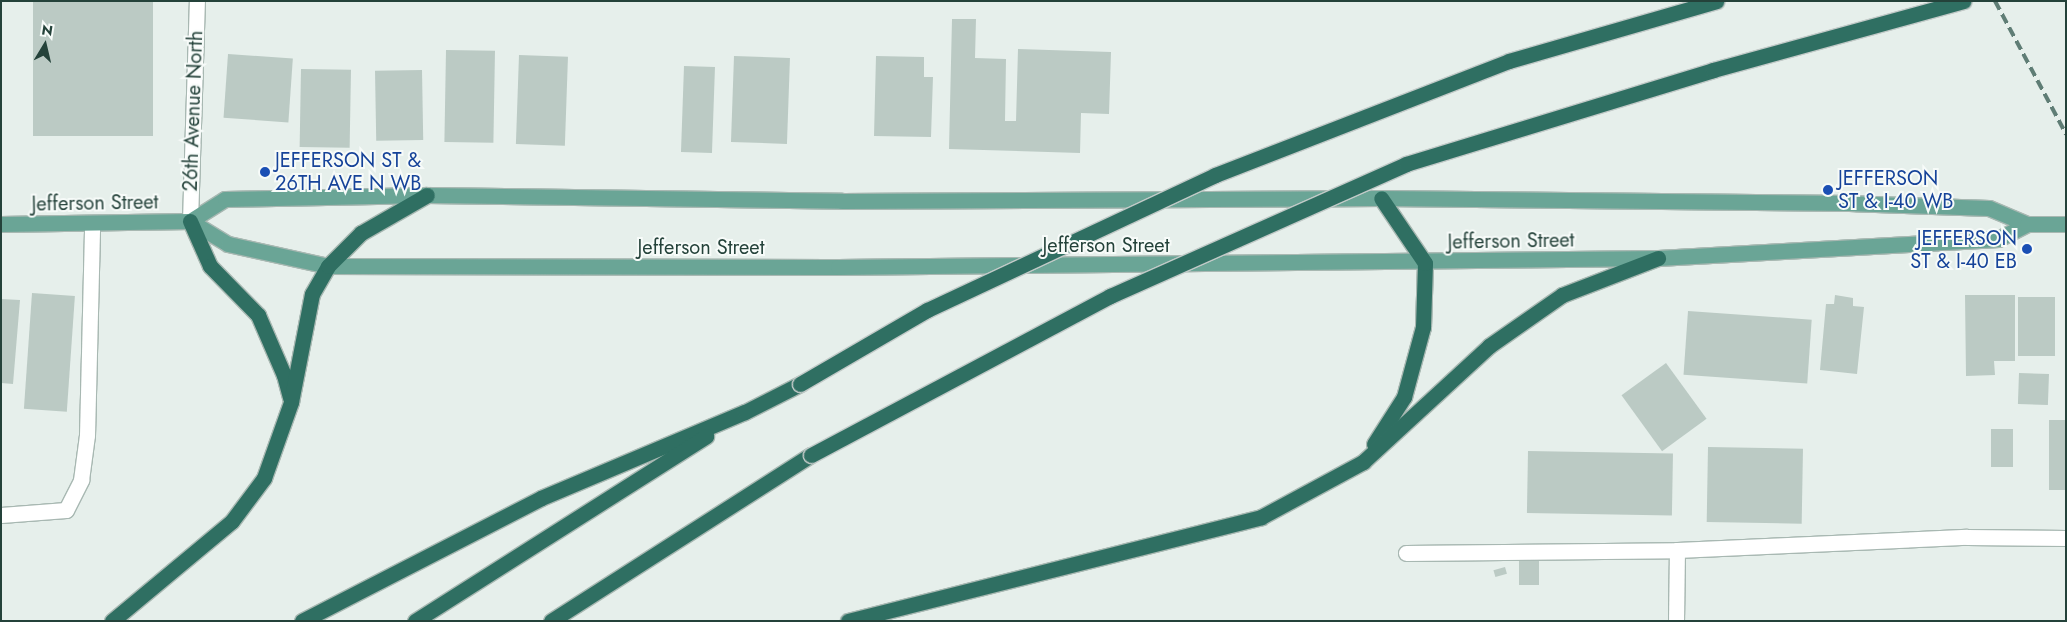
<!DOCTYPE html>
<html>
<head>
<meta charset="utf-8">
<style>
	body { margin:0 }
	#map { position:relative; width:2067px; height:622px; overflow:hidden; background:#e6efeb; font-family:Jost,sans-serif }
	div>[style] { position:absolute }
	.building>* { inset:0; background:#bbcac4; transform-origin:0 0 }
	.roads { filter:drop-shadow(1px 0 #a8b8b2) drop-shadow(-1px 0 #a8b8b2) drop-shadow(0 1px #a8b8b2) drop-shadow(0 -1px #a8b8b2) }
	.minor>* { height:15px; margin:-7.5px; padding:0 7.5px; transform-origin:7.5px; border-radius:7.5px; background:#fff }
	.major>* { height:15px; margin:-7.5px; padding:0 7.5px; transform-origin:7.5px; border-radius:7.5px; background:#6aa596 }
	.highway>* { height:15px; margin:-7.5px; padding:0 7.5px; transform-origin:7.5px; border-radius:7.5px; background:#2f6f62 }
	.rail>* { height:4px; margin-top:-2px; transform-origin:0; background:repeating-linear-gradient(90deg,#5f7d75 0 10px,transparent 0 15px) }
	.bridges { filter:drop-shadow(1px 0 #c2cac8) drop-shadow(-1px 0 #c2cac8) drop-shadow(0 1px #c2cac8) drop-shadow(0 -1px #c2cac8) }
	.highway-bridge>* { height:15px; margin:-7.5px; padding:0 7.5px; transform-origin:7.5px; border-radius:7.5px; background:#2f6f62 }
	.dots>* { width:14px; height:14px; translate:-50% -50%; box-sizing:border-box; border:2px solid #f7fbf9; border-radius:50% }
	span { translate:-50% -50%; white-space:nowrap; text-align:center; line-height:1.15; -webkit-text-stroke:4px #f7fbf9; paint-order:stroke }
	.street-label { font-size:20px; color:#24423a }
	.transit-label { font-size:20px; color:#164399 }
	.left { translate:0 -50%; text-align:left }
	.right { translate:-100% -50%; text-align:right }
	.frame { position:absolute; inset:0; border:2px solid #24423a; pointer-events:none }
	.north { position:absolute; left:20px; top:20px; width:50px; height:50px; -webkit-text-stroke:4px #f7fbf9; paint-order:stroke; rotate:9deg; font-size:14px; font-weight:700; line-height:20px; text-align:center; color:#24423a }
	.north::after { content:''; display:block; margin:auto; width:18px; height:22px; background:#24423a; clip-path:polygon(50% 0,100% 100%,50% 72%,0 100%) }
</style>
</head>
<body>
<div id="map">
	<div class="building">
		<i style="left:33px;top:1px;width:120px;height:135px"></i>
		<i style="clip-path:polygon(952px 19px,976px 19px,975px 58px,1006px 59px,1005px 121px,1016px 121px,1018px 49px,1111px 52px,1109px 114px,1081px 113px,1080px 153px,949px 149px)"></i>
		<i style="left:446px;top:50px;width:49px;height:92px;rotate:1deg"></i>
		<i style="left:228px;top:54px;width:65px;height:64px;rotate:4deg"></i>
		<i style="left:519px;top:55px;width:49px;height:89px;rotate:2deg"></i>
		<i style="left:734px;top:56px;width:56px;height:86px;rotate:2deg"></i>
		<i style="clip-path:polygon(876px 56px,924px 57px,924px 77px,933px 77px,931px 137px,874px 136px)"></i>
		<i style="left:684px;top:66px;width:31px;height:86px;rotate:2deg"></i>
		<i style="left:301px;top:69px;width:50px;height:78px;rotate:1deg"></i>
		<i style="left:422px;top:70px;width:70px;height:47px;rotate:89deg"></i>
		<i style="left:32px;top:293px;width:43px;height:116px;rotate:4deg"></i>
		<i style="clip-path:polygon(1835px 295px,1853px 298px,1853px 306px,1864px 307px,1857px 374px,1820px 370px,1826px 304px,1834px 304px)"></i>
		<i style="clip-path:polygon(1965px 295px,2015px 295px,2015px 361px,1994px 361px,1995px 375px,1966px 376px)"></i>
		<i style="left:2055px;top:297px;width:59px;height:37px;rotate:90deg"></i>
		<i style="clip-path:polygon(1px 299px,20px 300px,13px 384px,1px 383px)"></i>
		<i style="left:1688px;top:311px;width:124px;height:64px;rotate:4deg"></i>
		<i style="left:1666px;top:363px;width:69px;height:55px;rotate:54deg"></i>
		<i style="left:2019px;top:373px;width:30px;height:31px;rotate:2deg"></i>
		<i style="left:2049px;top:420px;width:17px;height:70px"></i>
		<i style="left:1991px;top:429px;width:22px;height:38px"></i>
		<i style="left:1708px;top:447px;width:95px;height:75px;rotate:1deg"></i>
		<i style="left:1528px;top:451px;width:145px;height:62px;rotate:1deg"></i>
		<i style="left:1539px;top:561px;width:24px;height:20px;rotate:90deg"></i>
		<i style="left:1505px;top:567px;width:7px;height:12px;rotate:74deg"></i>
	</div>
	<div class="roads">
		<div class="minor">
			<i style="left:190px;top:221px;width:220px;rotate:-88.2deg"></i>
			<i style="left:1px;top:515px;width:65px;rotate:-4.4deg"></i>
			<i style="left:66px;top:510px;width:34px;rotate:-63deg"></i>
			<i style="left:81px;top:480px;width:45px;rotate:-82.4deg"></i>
			<i style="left:87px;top:435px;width:210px;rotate:-88.6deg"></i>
			<i style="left:1406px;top:553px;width:271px;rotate:-0.6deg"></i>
			<i style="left:1677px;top:550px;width:290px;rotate:-2.6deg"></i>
			<i style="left:1967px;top:537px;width:99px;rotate:0.6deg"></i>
			<i style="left:1676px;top:621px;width:71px;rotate:-89.2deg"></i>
		</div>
		<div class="major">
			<i style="left:190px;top:221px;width:44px;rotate:31.2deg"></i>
			<i style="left:228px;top:244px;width:102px;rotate:12.4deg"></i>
			<i style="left:328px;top:266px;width:510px;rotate:0.11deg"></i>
			<i style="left:838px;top:267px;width:820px;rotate:-0.63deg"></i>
			<i style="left:1658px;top:258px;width:341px;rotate:-3.2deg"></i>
			<i style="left:1998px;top:239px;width:33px;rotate:-27deg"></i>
			<i style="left:1px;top:224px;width:189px;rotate:-0.9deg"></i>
			<i style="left:190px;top:221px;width:41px;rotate:-32.2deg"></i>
			<i style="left:225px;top:199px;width:202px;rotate:-1.1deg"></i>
			<i style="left:427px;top:195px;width:415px;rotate:0.8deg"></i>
			<i style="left:842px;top:201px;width:539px;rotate:-0.32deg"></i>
			<i style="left:1381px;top:198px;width:468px;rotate:0.6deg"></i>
			<i style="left:1849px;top:203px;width:140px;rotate:2deg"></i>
			<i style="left:1989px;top:208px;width:41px;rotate:22.8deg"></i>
			<i style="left:2027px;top:224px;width:39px"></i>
		</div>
		<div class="highway">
			<i style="left:190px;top:221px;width:49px;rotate:66deg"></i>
			<i style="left:210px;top:266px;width:69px;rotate:45.6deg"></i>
			<i style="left:258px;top:315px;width:65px;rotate:66.6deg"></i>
			<i style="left:284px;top:375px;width:24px;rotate:75deg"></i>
			<i style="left:1374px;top:444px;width:56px;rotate:-57.4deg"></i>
			<i style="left:1404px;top:397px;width:73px;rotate:-74.8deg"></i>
			<i style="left:1423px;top:327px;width:64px;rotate:-88.2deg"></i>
			<i style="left:1425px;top:263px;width:78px;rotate:-124.1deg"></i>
			<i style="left:112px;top:621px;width:156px;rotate:-39.8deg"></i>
			<i style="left:232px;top:521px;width:54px;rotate:-53.3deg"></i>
			<i style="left:264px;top:478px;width:81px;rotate:-70.4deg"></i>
			<i style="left:291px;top:402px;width:110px;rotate:-79deg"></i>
			<i style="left:312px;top:294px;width:32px;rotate:-60deg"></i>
			<i style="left:328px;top:266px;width:47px;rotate:-45deg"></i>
			<i style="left:361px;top:233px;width:76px;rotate:-29.9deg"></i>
			<i style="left:302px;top:621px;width:269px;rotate:-27.2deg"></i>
			<i style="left:541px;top:498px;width:221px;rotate:-22.9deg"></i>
			<i style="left:745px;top:412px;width:62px;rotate:-27deg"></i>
			<i style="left:415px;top:621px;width:345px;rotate:-32.4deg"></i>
			<i style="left:551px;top:621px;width:308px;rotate:-32.6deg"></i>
			<i style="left:848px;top:621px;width:426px;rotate:-14.1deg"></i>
			<i style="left:1261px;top:517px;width:116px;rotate:-28.3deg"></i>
			<i style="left:1363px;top:462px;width:171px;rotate:-42.6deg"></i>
			<i style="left:1489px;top:346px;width:89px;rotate:-34.9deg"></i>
			<i style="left:1562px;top:295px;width:103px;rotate:-21.1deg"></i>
		</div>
	</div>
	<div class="rail">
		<i style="left:1995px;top:1px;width:151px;rotate:61.9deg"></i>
	</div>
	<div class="bridges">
		<div class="highway-bridge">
			<i style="left:800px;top:384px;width:147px;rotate:-30.2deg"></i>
			<i style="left:927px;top:310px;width:318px;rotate:-25.1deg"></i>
			<i style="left:1215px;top:175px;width:315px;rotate:-21.2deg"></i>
			<i style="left:1509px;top:61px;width:216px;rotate:-16.1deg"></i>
			<i style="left:811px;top:455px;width:339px;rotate:-28deg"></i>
			<i style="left:1110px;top:296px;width:324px;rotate:-24deg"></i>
			<i style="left:1406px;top:164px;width:321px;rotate:-17deg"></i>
			<i style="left:1713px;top:70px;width:260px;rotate:-15.4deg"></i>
		</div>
	</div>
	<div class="dots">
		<i style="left:265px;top:172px;background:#1a4fb4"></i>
		<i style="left:1828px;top:190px;background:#1a4fb4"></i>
		<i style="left:2027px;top:249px;background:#1a4fb4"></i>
	</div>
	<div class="street-label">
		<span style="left:193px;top:111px;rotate:-88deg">26th Avenue North</span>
		<span style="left:95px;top:203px;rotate:-1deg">Jefferson Street</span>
		<span style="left:1511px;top:241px;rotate:-1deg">Jefferson Street</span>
		<span style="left:1106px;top:245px">Jefferson Street</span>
		<span style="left:701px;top:247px">Jefferson Street</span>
	</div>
	<div class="transit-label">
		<span class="left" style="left:275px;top:172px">JEFFERSON ST &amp;<br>26TH AVE N WB</span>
		<span class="left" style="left:1838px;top:190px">JEFFERSON<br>ST &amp; I-40 WB</span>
		<span class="right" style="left:2017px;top:250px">JEFFERSON<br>ST &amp; I-40 EB</span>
	</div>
	<div class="frame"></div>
	<div class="north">N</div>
</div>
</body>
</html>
